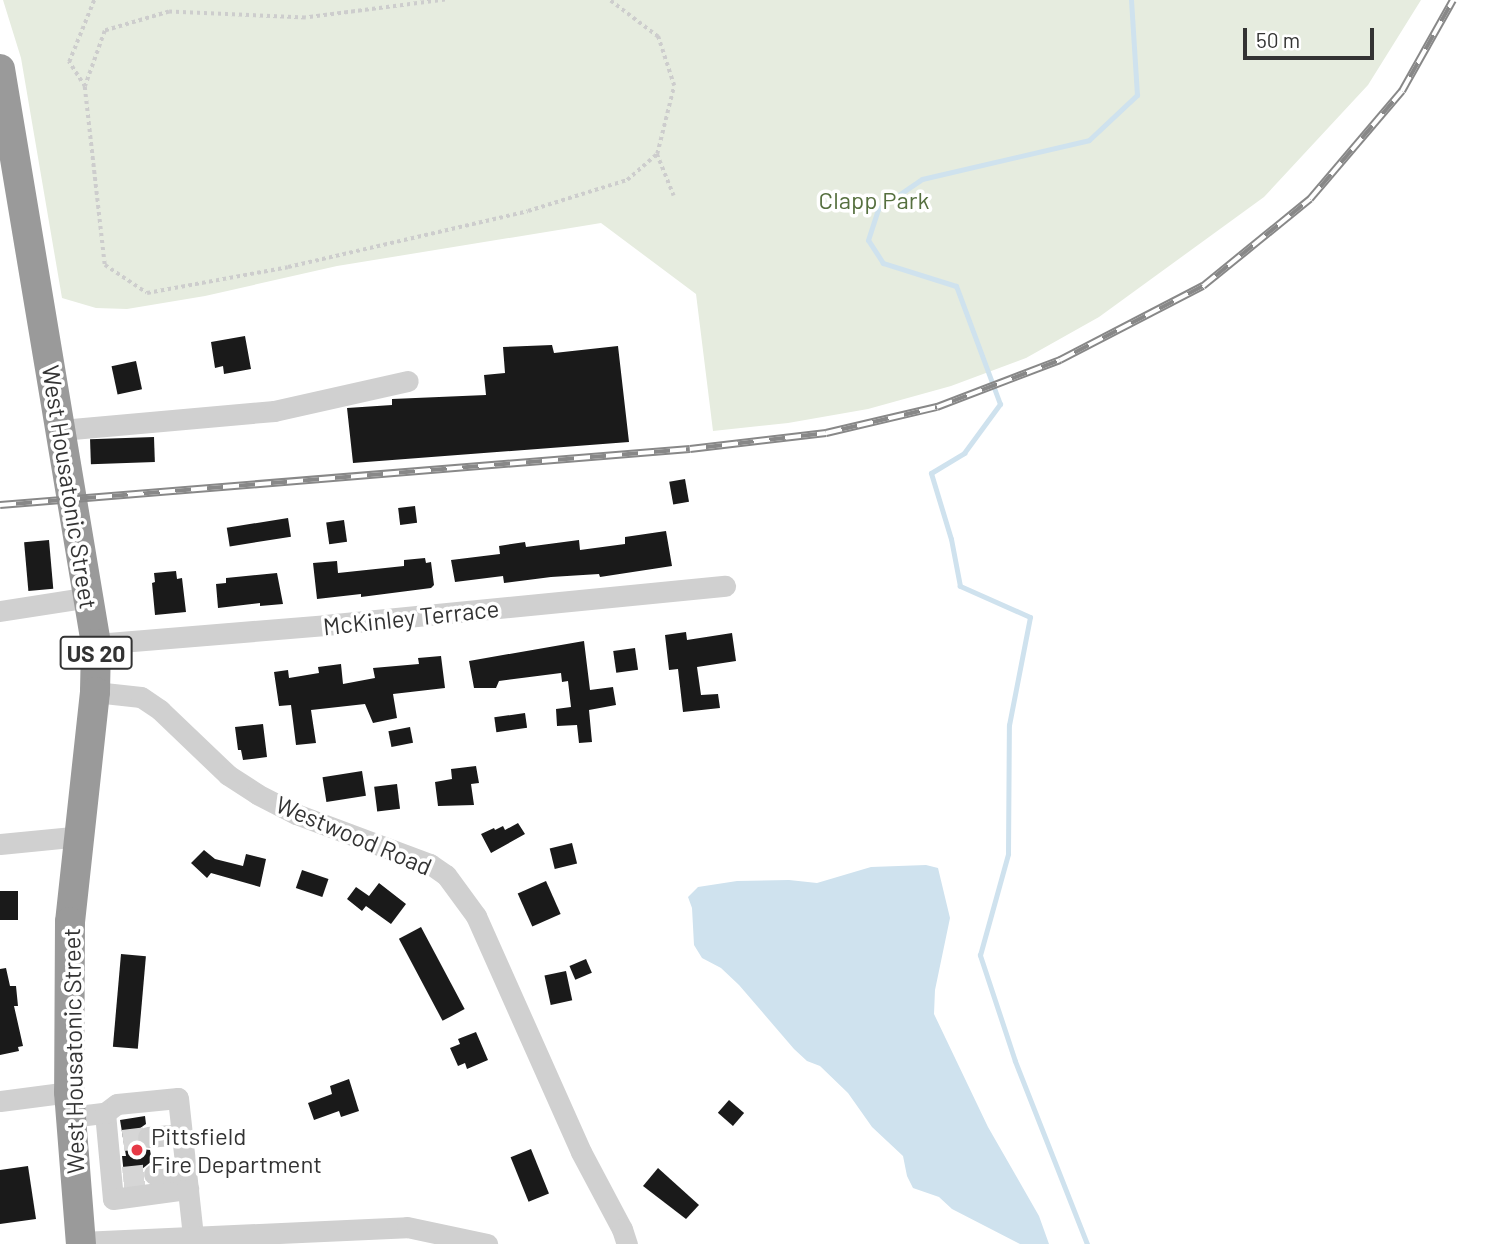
<!DOCTYPE html>
<html>
<head>
<meta charset="utf-8">
<style>
	body { margin:0 }
	#map { position:relative; width:1485px; height:1244px; overflow:hidden; background:#fff; font-family:Barlow,sans-serif }
	div>[style] { position:absolute }
	.green>* { inset:0; background:#e6ecdf }
	.water>* { inset:0; background:#cfe2ee }
	.stream>* { height:5px; margin:-2.5px; padding:0 2.5px; transform-origin:2.5px; border-radius:2.5px; background:#cfe2ee }
	.building>* { inset:0; background:#1a1a1a; transform-origin:0 0 }
	.minor-tunnel>* { height:21px; margin-top:-10.5px; transform-origin:0; background:repeating-linear-gradient(90deg,#d6d6d6 0 21px,transparent 0 31px) }
	.path>* { height:3.5px; margin-top:-1.75px; transform-origin:0; background:repeating-linear-gradient(90deg,#cdcdcd 0 3.5px,transparent 0 7px) }
	.minor>* { height:21px; margin:-10.5px; padding:0 10.5px; transform-origin:10.5px; border-radius:10.5px; background:#d0d0d0 }
	.highway>* { height:30px; margin:-15px; padding:0 15px; transform-origin:15px; border-radius:15px; background:#9a9a9a }
	.rail>* { height:8px; margin-top:-4px; transform-origin:0; background:repeating-linear-gradient(90deg,#fff 0 16px,#888 0 32px); box-sizing:border-box; border-block:2px solid #888 }
	.dots>* { width:19px; height:19px; translate:-50% -50%; box-sizing:border-box; border:4px solid #fff; border-radius:50% }
	span { translate:-50% -50%; white-space:nowrap; text-align:center; line-height:1.15; -webkit-text-stroke:7px #fff; paint-order:stroke }
	.shield-label span { padding:2px 5px; background:#fff; border:2px solid; border-radius:5px; -webkit-text-stroke-width:0 }
	.shield-label { font-size:23px; color:#333; font-weight:700 }
	.park-label { font-size:24px; color:#56703f }
	.street-label { font-size:24px; color:#333 }
	.poi-label { font-size:24px; color:#333 }
	.left { translate:0 -50%; text-align:left }
	.scale { position:absolute; left:1243px; top:28px; width:131px; height:32px; box-sizing:border-box; border:4px solid #333; border-top:0; padding-left:9px; font-size:21px; line-height:24px; white-space:nowrap; color:#333; -webkit-text-stroke:5px #fff; paint-order:stroke }
</style>
</head>
<body>
<div id="map">
	<div class="green">
		<i style="clip-path:polygon(3px 0,1421px 0,1368px 85px,1264px 197px,1099px 317px,1026px 358px,951px 386px,868px 409px,788px 423px,713px 431px,696px 294px,601px 223px,337px 266px,205px 296px,127px 309px,96px 308px,62px 298px,21px 58px)"></i>
	</div>
	<div class="water">
		<i style="clip-path:polygon(926px 865px,938px 868px,950px 918px,935px 990px,934px 1014px,988px 1127px,1039px 1216px,1049px 1244px,1020px 1244px,952px 1209px,939px 1197px,913px 1188px,907px 1176px,903px 1156px,872px 1127px,848px 1093px,820px 1066px,807px 1061px,794px 1049px,739px 985px,721px 968px,702px 958px,694px 945px,692px 908px,688px 897px,698px 887px,737px 881px,789px 880px,817px 883px,871px 867px)"></i>
	</div>
	<div class="stream">
		<i style="left:1087px;top:1244px;width:197px;rotate:-111.5deg"></i>
		<i style="left:1015px;top:1061px;width:112px;rotate:-108.3deg"></i>
		<i style="left:980px;top:955px;width:105px;rotate:-74.5deg"></i>
		<i style="left:1008px;top:854px;width:129px;rotate:-89.6deg"></i>
		<i style="left:1009px;top:725px;width:110px;rotate:-79deg"></i>
		<i style="left:1030px;top:617px;width:77px;rotate:-156.1deg"></i>
		<i style="left:960px;top:586px;width:48px;rotate:-100.8deg"></i>
		<i style="left:951px;top:539px;width:69px;rotate:-106.9deg"></i>
		<i style="left:931px;top:473px;width:39px;rotate:-31deg"></i>
		<i style="left:964px;top:453px;width:61px;rotate:-53.7deg"></i>
		<i style="left:1000px;top:404px;width:126px;rotate:-110.4deg"></i>
		<i style="left:956px;top:286px;width:77px;rotate:-162.5deg"></i>
		<i style="left:883px;top:263px;width:27px;rotate:-123deg"></i>
		<i style="left:868px;top:240px;width:33px;rotate:-72deg"></i>
		<i style="left:878px;top:209px;width:53px;rotate:-34.3deg"></i>
		<i style="left:922px;top:179px;width:171px;rotate:-13.1deg"></i>
		<i style="left:1089px;top:140px;width:66px;rotate:-43.2deg"></i>
		<i style="left:1137px;top:95px;width:95px;rotate:-93.6deg"></i>
	</div>
	<div class="building">
		<i style="clip-path:polygon(245px 336px,251px 369px,224px 374px,223px 366px,215px 368px,211px 342px)"></i>
		<i style="clip-path:polygon(552px 345px,554px 353px,618px 346px,629px 442px,353px 463px,347px 408px,392px 405px,392px 399px,486px 395px,484px 375px,505px 373px,503px 347px)"></i>
		<i style="left:136px;top:361px;width:29px;height:25px;rotate:78deg"></i>
		<i style="left:154px;top:437px;width:25px;height:64px;rotate:88deg"></i>
		<i style="left:685px;top:479px;width:23px;height:16px;rotate:80deg"></i>
		<i style="left:415px;top:506px;width:17px;height:17px;rotate:83deg"></i>
		<i style="left:288px;top:518px;width:19px;height:62px;rotate:81deg"></i>
		<i style="left:344px;top:520px;width:22px;height:18px;rotate:82deg"></i>
		<i style="clip-path:polygon(666px 531px,672px 566px,600px 577px,599px 574px,551px 577px,504px 583px,503px 576px,455px 582px,451px 560px,500px 554px,499px 546px,525px 542px,526px 547px,579px 540px,580px 550px,625px 544px,625px 537px)"></i>
		<i style="left:49px;top:540px;width:49px;height:25px;rotate:85deg"></i>
		<i style="clip-path:polygon(425px 558px,426px 563px,431px 562px,434px 585px,431px 588px,361px 597px,361px 594px,317px 599px,313px 563px,337px 561px,338px 573px,404px 566px,404px 560px)"></i>
		<i style="clip-path:polygon(176px 571px,177px 579px,182px 578px,186px 612px,155px 615px,152px 583px,155px 582px,154px 573px)"></i>
		<i style="clip-path:polygon(277px 573px,283px 604px,260px 606px,260px 603px,218px 608px,216px 584px,226px 583px,226px 578px)"></i>
		<i style="clip-path:polygon(686px 632px,687px 640px,732px 633px,736px 661px,697px 667px,701px 695px,718px 694px,720px 708px,683px 712px,678px 669px,669px 670px,665px 635px)"></i>
		<i style="clip-path:polygon(584px 641px,590px 690px,613px 687px,616px 705px,589px 710px,592px 742px,579px 743px,577px 725px,557px 726px,556px 709px,571px 707px,568px 681px,562px 682px,561px 673px,499px 681px,496px 688px,474px 688px,469px 661px)"></i>
		<i style="left:635px;top:648px;width:22px;height:22px;rotate:82deg"></i>
		<i style="clip-path:polygon(441px 656px,445px 688px,393px 694px,397px 718px,373px 723px,365px 704px,311px 710px,316px 743px,296px 745px,291px 705px,279px 706px,274px 672px,288px 670px,289px 678px,319px 673px,318px 667px,341px 664px,343px 684px,375px 678px,373px 668px,419px 664px,418px 658px)"></i>
		<i style="left:525px;top:713px;width:15px;height:31px;rotate:82deg"></i>
		<i style="clip-path:polygon(263px 724px,267px 757px,243px 760px,241px 750px,238px 750px,235px 727px)"></i>
		<i style="left:410px;top:727px;width:16px;height:22px;rotate:79deg"></i>
		<i style="clip-path:polygon(476px 766px,479px 783px,471px 784px,474px 805px,438px 806px,435px 782px,452px 779px,451px 769px)"></i>
		<i style="left:362px;top:771px;width:25px;height:40px;rotate:81deg"></i>
		<i style="left:397px;top:784px;width:25px;height:23px;rotate:83deg"></i>
		<i style="clip-path:polygon(518px 823px,525px 834px,491px 853px,481px 834px,494px 828px,495px 830px,503px 826px,505px 830px)"></i>
		<i style="left:572px;top:843px;width:21px;height:23px;rotate:76deg"></i>
		<i style="clip-path:polygon(204px 850px,215px 859px,243px 866px,246px 854px,266px 859px,260px 887px,211px 873px,207px 878px,191px 863px)"></i>
		<i style="left:302px;top:870px;width:28px;height:19px;rotate:19deg"></i>
		<i style="left:546px;top:881px;width:36px;height:31px;rotate:66deg"></i>
		<i style="clip-path:polygon(379px 883px,406px 904px,391px 924px,366px 906px,362px 911px,347px 899px,356px 887px,369px 896px)"></i>
		<i style="left:0;top:891px;width:18px;height:29px"></i>
		<i style="left:421px;top:927px;width:93px;height:25px;rotate:62deg"></i>
		<i style="left:121px;top:954px;width:25px;height:93px;rotate:5deg"></i>
		<i style="left:586px;top:959px;width:15px;height:18px;rotate:67deg"></i>
		<i style="clip-path:polygon(6px 968px,10px 986px,16px 986px,18px 1006px,14px 1006px,23px 1046px,18px 1047px,19px 1051px,0 1055px,0 969px)"></i>
		<i style="left:566px;top:971px;width:30px;height:22px;rotate:78deg"></i>
		<i style="clip-path:polygon(476px 1032px,488px 1060px,467px 1069px,465px 1063px,458px 1066px,450px 1048px,460px 1044px,458px 1039px)"></i>
		<i style="clip-path:polygon(349px 1079px,359px 1111px,341px 1117px,339px 1111px,314px 1120px,308px 1103px,332px 1094px,330px 1086px)"></i>
		<i style="left:729px;top:1100px;width:20px;height:17px;rotate:41deg"></i>
		<i style="clip-path:polygon(145px 1116px,146px 1124px,136px 1131px,135px 1139px,142px 1149px,150px 1150px,152px 1161px,142px 1169px,143px 1182px,125px 1184px,122px 1156px,126px 1156px,120px 1120px)"></i>
		<i style="left:531px;top:1149px;width:48px;height:22px;rotate:68deg"></i>
		<i style="clip-path:polygon(28px 1166px,36px 1219px,0 1224px,0 1170px)"></i>
		<i style="clip-path:polygon(658px 1168px,699px 1205px,686px 1219px,643px 1186px)"></i>
	</div>
	<div class="minor-tunnel">
		<i style="left:123px;top:1140px;width:25px;rotate:-7deg"></i>
		<i style="left:123px;top:1177px;width:31px;rotate:-6deg"></i>
	</div>
	<div class="path">
		<i style="left:445px;top:0;width:141px;rotate:172.7deg"></i>
		<i style="left:305px;top:18px;width:136px;rotate:-177.5deg"></i>
		<i style="left:169px;top:12px;width:67px;rotate:163.5deg"></i>
		<i style="left:105px;top:31px;width:59px;rotate:109.7deg"></i>
		<i style="left:85px;top:87px;width:179px;rotate:83.6deg"></i>
		<i style="left:105px;top:265px;width:50px;rotate:33.7deg"></i>
		<i style="left:147px;top:293px;width:143px;rotate:-10.4deg"></i>
		<i style="left:288px;top:267px;width:246px;rotate:-13.1deg"></i>
		<i style="left:528px;top:211px;width:104px;rotate:-17.4deg"></i>
		<i style="left:627px;top:180px;width:40px;rotate:-41deg"></i>
		<i style="left:657px;top:154px;width:70px;rotate:-76deg"></i>
		<i style="left:674px;top:86px;width:52px;rotate:-108.1deg"></i>
		<i style="left:658px;top:37px;width:61px;rotate:-142.9deg"></i>
		<i style="left:85px;top:87px;width:30px;rotate:-123deg"></i>
		<i style="left:69px;top:62px;width:67px;rotate:-68deg"></i>
		<i style="left:657px;top:154px;width:45px;rotate:68deg"></i>
	</div>
	<div class="minor">
		<i style="left:61px;top:430px;width:214px;rotate:-5.1deg"></i>
		<i style="left:274px;top:411px;width:137px;rotate:-12.6deg"></i>
		<i style="left:0;top:611px;width:90px;rotate:-8.9deg"></i>
		<i style="left:96px;top:644px;width:230px;rotate:-4.7deg"></i>
		<i style="left:325px;top:625px;width:402px;rotate:-5.6deg"></i>
		<i style="left:95px;top:692px;width:46px;rotate:6.2deg"></i>
		<i style="left:141px;top:697px;width:23px;rotate:34deg"></i>
		<i style="left:160px;top:710px;width:94px;rotate:43.7deg"></i>
		<i style="left:228px;top:775px;width:35px;rotate:33deg"></i>
		<i style="left:257px;top:794px;width:44px;rotate:27.1deg"></i>
		<i style="left:296px;top:814px;width:143px;rotate:20.5deg"></i>
		<i style="left:430px;top:864px;width:19px;rotate:35deg"></i>
		<i style="left:446px;top:875px;width:51px;rotate:53.8deg"></i>
		<i style="left:476px;top:916px;width:258px;rotate:66deg"></i>
		<i style="left:581px;top:1152px;width:87px;rotate:62deg"></i>
		<i style="left:622px;top:1229px;width:16px;rotate:72deg"></i>
		<i style="left:0;top:844px;width:81px;rotate:-5.6deg"></i>
		<i style="left:0;top:1101px;width:70px;rotate:-7.4deg"></i>
		<i style="left:105px;top:1113px;width:86px;rotate:84.7deg"></i>
		<i style="left:113px;top:1199px;width:76px;rotate:-7.6deg"></i>
		<i style="left:70px;top:1117px;width:35px;rotate:-7deg"></i>
		<i style="left:105px;top:1113px;width:15px;rotate:-37deg"></i>
		<i style="left:117px;top:1104px;width:61px;rotate:-5.6deg"></i>
		<i style="left:178px;top:1098px;width:139px;rotate:83.8deg"></i>
		<i style="left:148px;top:1137px;width:34px;rotate:-5deg"></i>
		<i style="left:154px;top:1174px;width:32px;rotate:-9deg"></i>
		<i style="left:81px;top:1242px;width:326px;rotate:-2.6deg"></i>
		<i style="left:407px;top:1227px;width:82px;rotate:12deg"></i>
	</div>
	<div class="highway">
		<i style="left:0;top:69px;width:583px;rotate:80.52deg"></i>
		<i style="left:96px;top:644px;width:48px;rotate:91.2deg"></i>
		<i style="left:95px;top:692px;width:231px;rotate:96.2deg"></i>
		<i style="left:70px;top:922px;width:170px;rotate:90.3deg"></i>
		<i style="left:69px;top:1092px;width:152px;rotate:85.5deg"></i>
	</div>
	<div class="rail">
		<i style="left:0;top:505px;width:692px;rotate:-4.64deg"></i>
		<i style="left:690px;top:449px;width:137px;rotate:-6.7deg"></i>
		<i style="left:826px;top:433px;width:114px;rotate:-13.2deg"></i>
		<i style="left:937px;top:407px;width:132px;rotate:-20.9deg"></i>
		<i style="left:1060px;top:360px;width:161px;rotate:-27.4deg"></i>
		<i style="left:1203px;top:286px;width:138px;rotate:-39.1deg"></i>
		<i style="left:1310px;top:199px;width:142px;rotate:-49.6deg"></i>
		<i style="left:1402px;top:91px;width:104px;rotate:-60.7deg"></i>
	</div>
	<div class="dots">
		<i style="left:137px;top:1150px;background:#e63946"></i>
	</div>
	<div class="shield-label">
		<span style="left:96px;top:653px">US 20</span>
	</div>
	<div class="park-label">
		<span style="left:874px;top:200px">Clapp Park</span>
	</div>
	<div class="street-label">
		<span style="left:70px;top:487px;rotate:81deg">West Housatonic Street</span>
		<span style="left:411px;top:617px;rotate:-6deg">McKinley Terrace</span>
		<span style="left:354px;top:835px;rotate:23deg">Westwood Road</span>
		<span style="left:73px;top:1051px;rotate:-91deg">West Housatonic Street</span>
	</div>
	<div class="poi-label">
		<span class="left" style="left:151px;top:1150px">Pittsfield<br>Fire Department</span>
	</div>
	<div class="scale">50 m</div>
</div>
</body>
</html>
